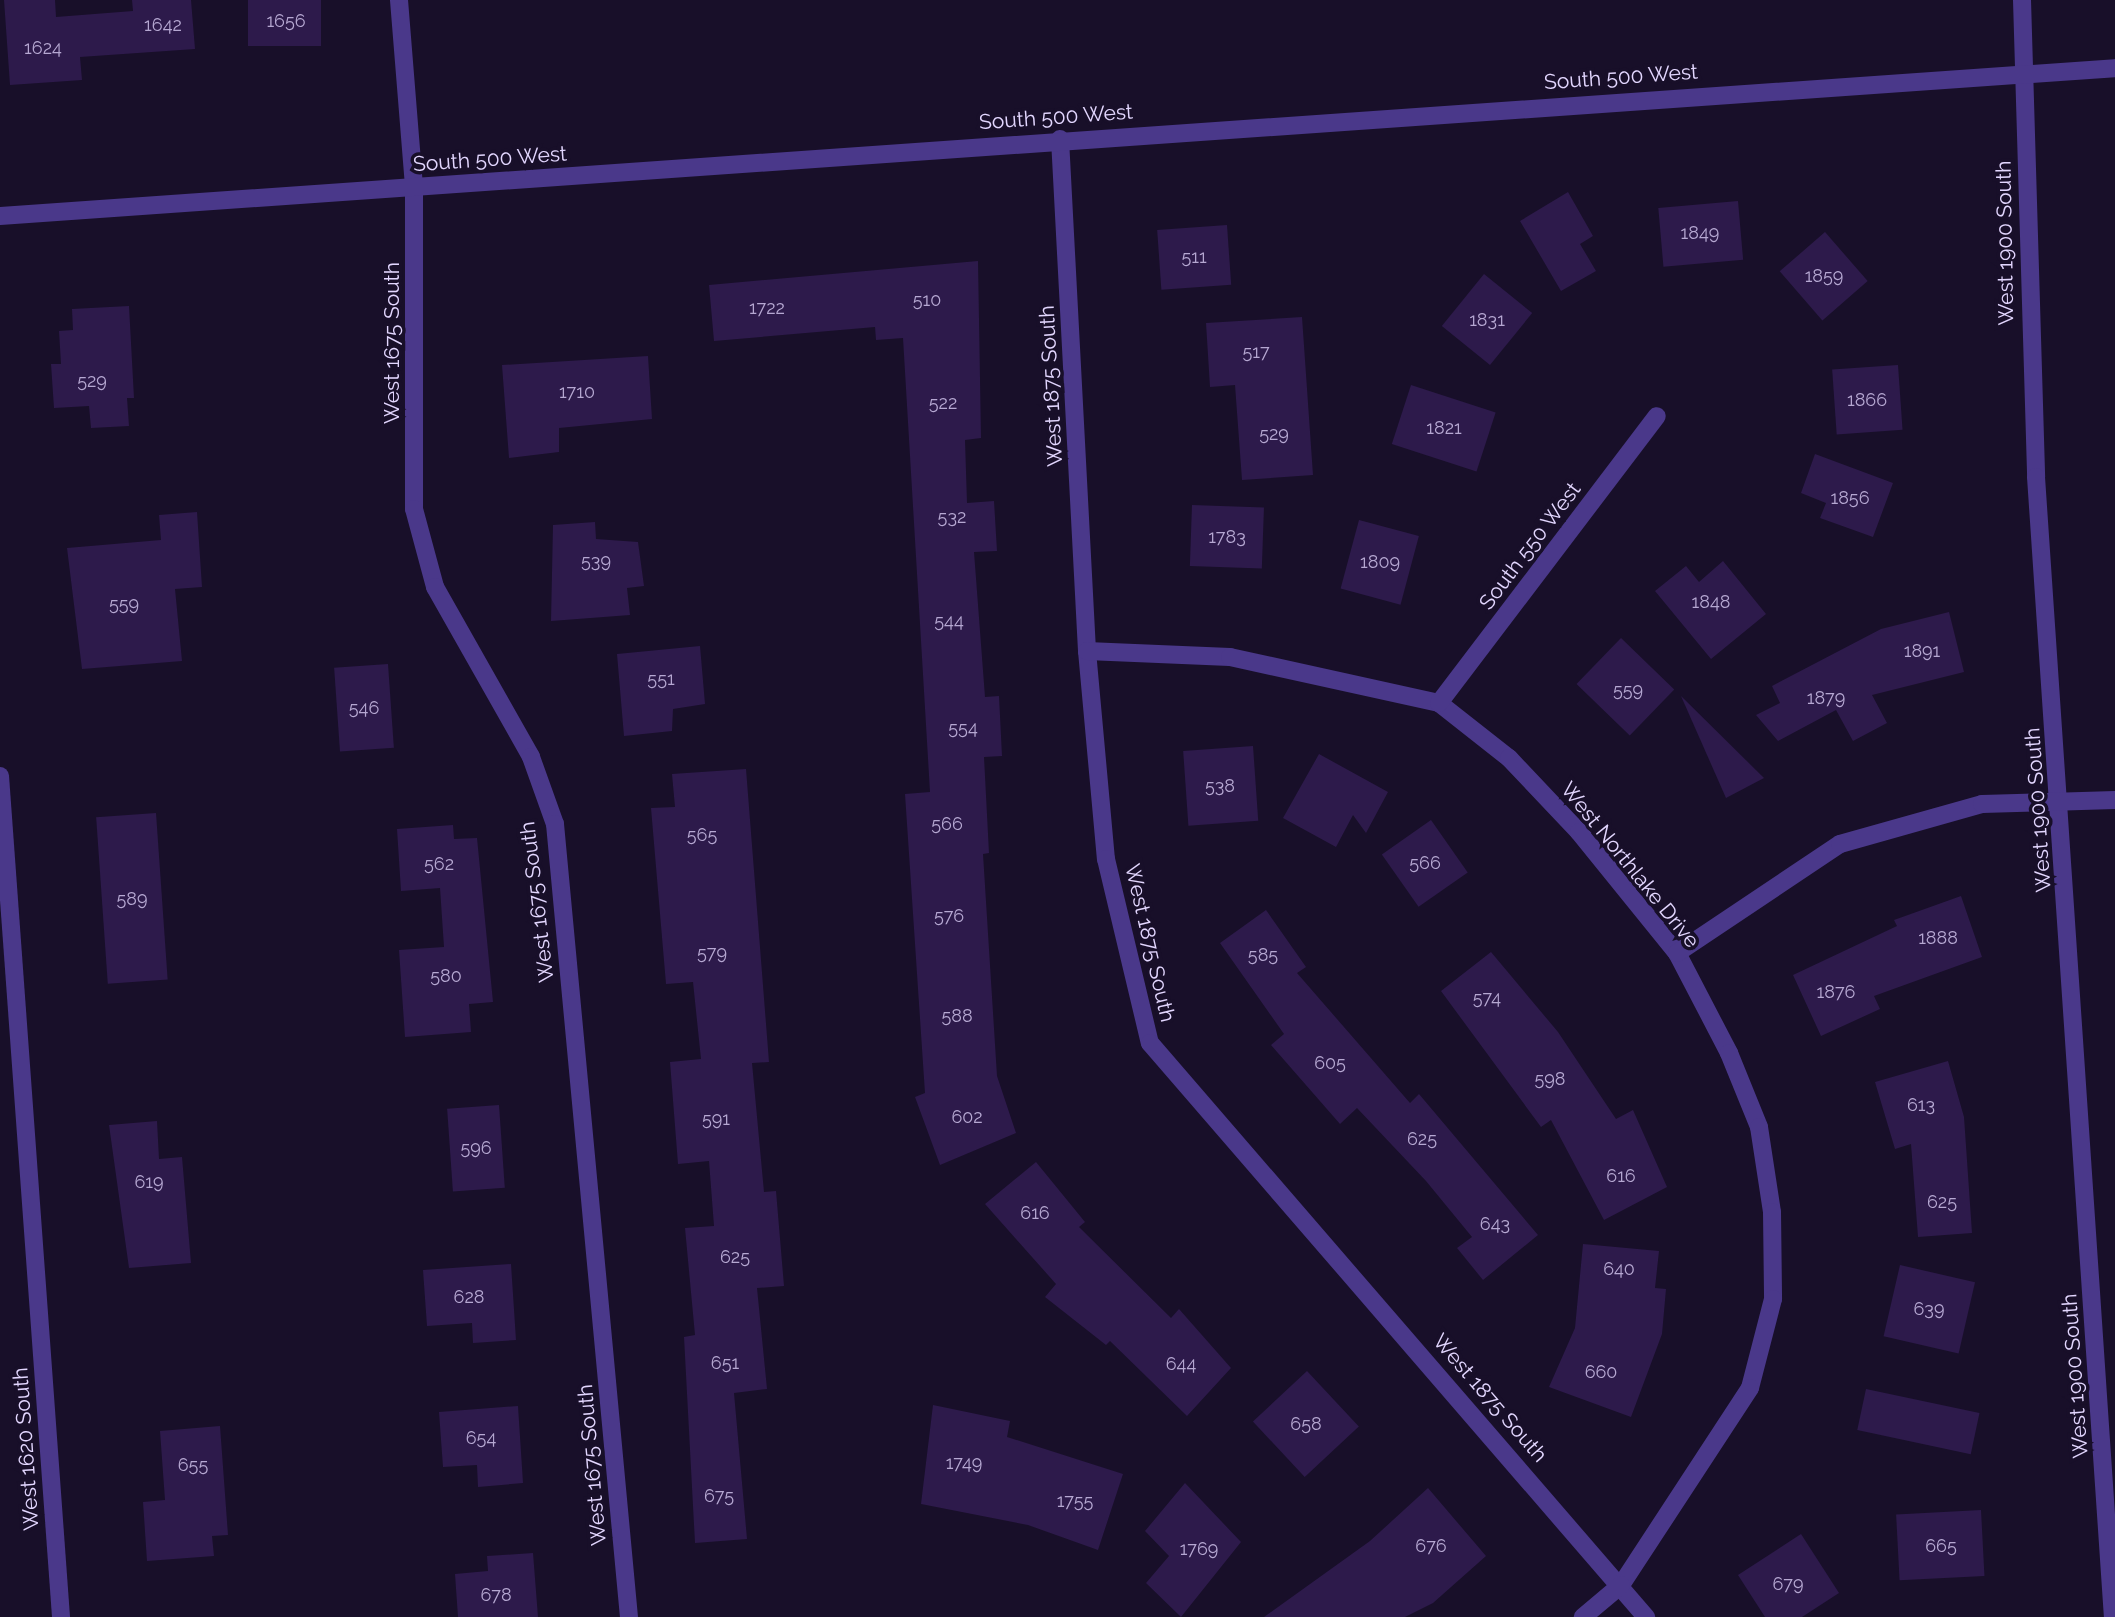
<!DOCTYPE html>
<html>
<head>
<meta charset="utf-8">
<style>
	body { margin:0 }
	#map { position:relative; width:2115px; height:1617px; overflow:hidden; background:#180f29; font-family:Raleway,sans-serif }
	div>[style] { position:absolute }
	.building>* { inset:0; background:#2d1a4b; transform-origin:0 0 }
	.minor>* { height:18px; margin:-9px; padding:0 9px; transform-origin:9px; border-radius:9px; background:#4a388a }
	span { translate:-50% -50%; white-space:nowrap; text-align:center; line-height:1.15; -webkit-text-stroke:7px #180f29; paint-order:stroke }
	.number-label { font-size:18px; color:#b6a8d2 }
	.number-label span { -webkit-text-stroke-width:0 }
	.street-label { font-size:21px; color:#e3d7ff }
</style>
</head>
<body>
<div id="map">
	<div class="building">
		<i style="clip-path:polygon(4px 0,55px 0,56px 17px,133px 11px,132px 0,191px 0,195px 49px,80px 57px,82px 80px,10px 85px)"></i>
		<i style="left:248px;top:0;width:73px;height:46px"></i>
		<i style="clip-path:polygon(1568px 192px,1593px 236px,1580px 244px,1596px 271px,1561px 291px,1520px 221px)"></i>
		<i style="left:1738px;top:201px;width:59px;height:80px;rotate:85deg"></i>
		<i style="left:1227px;top:225px;width:60px;height:70px;rotate:86deg"></i>
		<i style="left:1825px;top:232px;width:65px;height:60px;rotate:49deg"></i>
		<i style="clip-path:polygon(978px 261px,981px 438px,965px 440px,967px 503px,994px 501px,997px 551px,974px 552px,985px 697px,999px 696px,1002px 756px,984px 757px,989px 853px,983px 854px,997px 1076px,1016px 1133px,940px 1165px,915px 1097px,925px 1093px,905px 794px,930px 792px,903px 338px,876px 340px,875px 327px,714px 341px,709px 285px)"></i>
		<i style="left:1484px;top:274px;width:62px;height:67px;rotate:39deg"></i>
		<i style="clip-path:polygon(129px 306px,134px 398px,127px 398px,129px 426px,91px 428px,89px 406px,54px 408px,51px 364px,61px 364px,59px 331px,73px 330px,72px 309px)"></i>
		<i style="clip-path:polygon(1302px 317px,1313px 475px,1242px 480px,1235px 385px,1210px 387px,1206px 323px)"></i>
		<i style="clip-path:polygon(648px 356px,652px 419px,559px 428px,559px 452px,509px 458px,502px 365px)"></i>
		<i style="left:1898px;top:365px;width:65px;height:66px;rotate:86deg"></i>
		<i style="left:1411px;top:385px;width:89px;height:62px;rotate:18deg"></i>
		<i style="clip-path:polygon(1815px 454px,1893px 483px,1873px 537px,1820px 518px,1826px 503px,1801px 493px)"></i>
		<i style="left:1192px;top:505px;width:72px;height:61px;rotate:2deg"></i>
		<i style="clip-path:polygon(197px 512px,202px 587px,175px 589px,182px 661px,82px 669px,67px 548px,161px 540px,159px 515px)"></i>
		<i style="left:1359px;top:520px;width:62px;height:71px;rotate:15deg"></i>
		<i style="clip-path:polygon(595px 522px,596px 539px,638px 542px,644px 586px,627px 588px,630px 615px,551px 621px,553px 525px)"></i>
		<i style="clip-path:polygon(1723px 561px,1766px 614px,1711px 659px,1655px 591px,1686px 566px,1699px 582px)"></i>
		<i style="clip-path:polygon(1949px 612px,1964px 672px,1872px 695px,1887px 723px,1853px 741px,1836px 710px,1778px 741px,1756px 715px,1780px 703px,1772px 686px,1881px 629px)"></i>
		<i style="left:1621px;top:638px;width:74px;height:64px;rotate:44deg"></i>
		<i style="clip-path:polygon(700px 646px,705px 704px,673px 709px,672px 731px,624px 736px,617px 654px)"></i>
		<i style="left:388px;top:664px;width:84px;height:54px;rotate:86deg"></i>
		<i style="clip-path:polygon(1681px 696px,1764px 778px,1726px 798px)"></i>
		<i style="left:1253px;top:746px;width:75px;height:70px;rotate:86deg"></i>
		<i style="clip-path:polygon(1319px 754px,1388px 792px,1366px 833px,1353px 815px,1336px 847px,1283px 818px)"></i>
		<i style="clip-path:polygon(746px 769px,769px 1062px,752px 1063px,764px 1192px,776px 1191px,784px 1286px,757px 1288px,767px 1389px,734px 1393px,747px 1539px,695px 1543px,684px 1337px,695px 1335px,685px 1228px,714px 1226px,709px 1161px,678px 1164px,670px 1062px,701px 1059px,693px 982px,666px 984px,651px 808px,675px 807px,672px 774px)"></i>
		<i style="left:156px;top:813px;width:167px;height:60px;rotate:86deg"></i>
		<i style="left:1431px;top:820px;width:64px;height:60px;rotate:55deg"></i>
		<i style="clip-path:polygon(453px 825px,454px 839px,477px 838px,493px 1002px,469px 1004px,471px 1032px,405px 1037px,399px 950px,444px 947px,440px 888px,401px 891px,397px 829px)"></i>
		<i style="clip-path:polygon(1961px 896px,1982px 957px,1874px 996px,1880px 1009px,1821px 1036px,1793px 975px,1897px 926px,1894px 920px)"></i>
		<i style="clip-path:polygon(1266px 910px,1306px 967px,1297px 973px,1410px 1103px,1419px 1094px,1538px 1235px,1483px 1280px,1457px 1248px,1472px 1237px,1426px 1181px,1357px 1108px,1340px 1124px,1271px 1045px,1284px 1034px,1220px 943px)"></i>
		<i style="clip-path:polygon(1491px 952px,1558px 1032px,1616px 1119px,1633px 1110px,1667px 1187px,1604px 1220px,1551px 1120px,1541px 1127px,1441px 991px)"></i>
		<i style="clip-path:polygon(1948px 1061px,1964px 1117px,1972px 1233px,1918px 1237px,1911px 1144px,1895px 1149px,1875px 1082px)"></i>
		<i style="left:499px;top:1105px;width:83px;height:52px;rotate:86deg"></i>
		<i style="clip-path:polygon(157px 1121px,159px 1159px,182px 1157px,191px 1263px,129px 1268px,109px 1125px)"></i>
		<i style="clip-path:polygon(1036px 1162px,1085px 1222px,1079px 1227px,1171px 1318px,1179px 1309px,1231px 1368px,1187px 1416px,1110px 1341px,1106px 1345px,1045px 1297px,1056px 1284px,985px 1204px)"></i>
		<i style="clip-path:polygon(1583px 1244px,1659px 1251px,1655px 1288px,1666px 1289px,1662px 1334px,1631px 1417px,1549px 1387px,1575px 1328px)"></i>
		<i style="clip-path:polygon(511px 1264px,516px 1340px,473px 1343px,472px 1323px,427px 1326px,423px 1270px)"></i>
		<i style="left:1900px;top:1265px;width:77px;height:73px;rotate:13deg"></i>
		<i style="left:1307px;top:1371px;width:76px;height:74px;rotate:47deg"></i>
		<i style="left:1866px;top:1389px;width:116px;height:42px;rotate:12deg"></i>
		<i style="clip-path:polygon(933px 1405px,1010px 1421px,1007px 1437px,1123px 1474px,1098px 1550px,1028px 1525px,921px 1504px)"></i>
		<i style="clip-path:polygon(518px 1406px,523px 1483px,478px 1487px,477px 1465px,443px 1467px,439px 1412px)"></i>
		<i style="clip-path:polygon(220px 1426px,228px 1535px,212px 1536px,214px 1556px,147px 1561px,143px 1502px,165px 1500px,160px 1431px)"></i>
		<i style="clip-path:polygon(1185px 1483px,1241px 1542px,1181px 1617px,1146px 1583px,1169px 1556px,1145px 1531px)"></i>
		<i style="clip-path:polygon(1428px 1488px,1486px 1556px,1433px 1603px,1405px 1617px,1264px 1617px,1370px 1541px)"></i>
		<i style="left:1981px;top:1510px;width:66px;height:85px;rotate:87deg"></i>
		<i style="clip-path:polygon(1801px 1534px,1839px 1593px,1802px 1617px,1765px 1617px,1738px 1575px)"></i>
		<i style="clip-path:polygon(533px 1553px,538px 1617px,458px 1617px,455px 1574px,488px 1571px,487px 1556px)"></i>
	</div>
	<div class="minor">
		<i style="left:399px;top:0;width:188px;rotate:85.4deg"></i>
		<i style="left:414px;top:187px;width:322px;rotate:90deg"></i>
		<i style="left:414px;top:509px;width:81px;rotate:74.9deg"></i>
		<i style="left:435px;top:587px;width:195px;rotate:60.5deg"></i>
		<i style="left:531px;top:757px;width:71px;rotate:70.3deg"></i>
		<i style="left:555px;top:824px;width:796px;rotate:84.67deg"></i>
		<i style="left:2022px;top:0;width:477px;rotate:88.3deg"></i>
		<i style="left:2036px;top:477px;width:1143px;rotate:86.14deg"></i>
		<i style="left:1060px;top:139px;width:513px;rotate:86.98deg"></i>
		<i style="left:1087px;top:651px;width:209px;rotate:84.8deg"></i>
		<i style="left:1106px;top:859px;width:189px;rotate:76.6deg"></i>
		<i style="left:1150px;top:1043px;width:759px;rotate:49.17deg"></i>
		<i style="left:0;top:216px;width:2120px;rotate:-4deg"></i>
		<i style="left:1087px;top:651px;width:143px;rotate:2.4deg"></i>
		<i style="left:1230px;top:657px;width:214px;rotate:12.4deg"></i>
		<i style="left:1439px;top:703px;width:89px;rotate:38.2deg"></i>
		<i style="left:1509px;top:758px;width:102px;rotate:46.6deg"></i>
		<i style="left:1579px;top:832px;width:156px;rotate:51deg"></i>
		<i style="left:1677px;top:953px;width:113px;rotate:62.5deg"></i>
		<i style="left:1729px;top:1053px;width:80px;rotate:67.9deg"></i>
		<i style="left:1759px;top:1127px;width:86px;rotate:81.3deg"></i>
		<i style="left:1772px;top:1212px;width:87px;rotate:89.3deg"></i>
		<i style="left:1773px;top:1299px;width:92px;rotate:104.5deg"></i>
		<i style="left:1750px;top:1388px;width:235px;rotate:123.2deg"></i>
		<i style="left:1621px;top:1585px;width:50px;rotate:139.9deg"></i>
		<i style="left:1439px;top:703px;width:360px;rotate:-52.8deg"></i>
		<i style="left:0;top:776px;width:843px;rotate:85.85deg"></i>
		<i style="left:1677px;top:953px;width:196px;rotate:-33.8deg"></i>
		<i style="left:1840px;top:844px;width:148px;rotate:-15.7deg"></i>
		<i style="left:1982px;top:804px;width:133px;rotate:-1.7deg"></i>
	</div>
	<div class="number-label">
		<span style="left:286px;top:21px">1656</span>
		<span style="left:163px;top:25px">1642</span>
		<span style="left:43px;top:48px">1624</span>
		<span style="left:1700px;top:233px">1849</span>
		<span style="left:1194px;top:257px">511</span>
		<span style="left:1824px;top:276px">1859</span>
		<span style="left:927px;top:300px">510</span>
		<span style="left:767px;top:308px">1722</span>
		<span style="left:1487px;top:320px">1831</span>
		<span style="left:1256px;top:352px">517</span>
		<span style="left:92px;top:381px">529</span>
		<span style="left:577px;top:392px">1710</span>
		<span style="left:1867px;top:400px">1866</span>
		<span style="left:943px;top:403px">522</span>
		<span style="left:1444px;top:428px">1821</span>
		<span style="left:1274px;top:434px">529</span>
		<span style="left:1850px;top:498px">1856</span>
		<span style="left:952px;top:517px">532</span>
		<span style="left:1227px;top:537px">1783</span>
		<span style="left:596px;top:561px">539</span>
		<span style="left:1380px;top:562px">1809</span>
		<span style="left:1711px;top:602px">1848</span>
		<span style="left:124px;top:604px">559</span>
		<span style="left:949px;top:621px">544</span>
		<span style="left:1922px;top:651px">1891</span>
		<span style="left:661px;top:679px">551</span>
		<span style="left:1628px;top:690px">559</span>
		<span style="left:1826px;top:698px">1879</span>
		<span style="left:364px;top:708px">546</span>
		<span style="left:963px;top:728px">554</span>
		<span style="left:1220px;top:786px">538</span>
		<span style="left:947px;top:824px">566</span>
		<span style="left:702px;top:835px">565</span>
		<span style="left:1425px;top:863px">566</span>
		<span style="left:439px;top:864px">562</span>
		<span style="left:132px;top:899px">589</span>
		<span style="left:949px;top:916px">576</span>
		<span style="left:1938px;top:938px">1888</span>
		<span style="left:712px;top:953px">579</span>
		<span style="left:1263px;top:955px">585</span>
		<span style="left:446px;top:976px">580</span>
		<span style="left:1836px;top:992px">1876</span>
		<span style="left:1487px;top:998px">574</span>
		<span style="left:957px;top:1016px">588</span>
		<span style="left:1330px;top:1063px">605</span>
		<span style="left:1550px;top:1079px">598</span>
		<span style="left:1921px;top:1105px">613</span>
		<span style="left:967px;top:1117px">602</span>
		<span style="left:716px;top:1119px">591</span>
		<span style="left:1422px;top:1139px">625</span>
		<span style="left:476px;top:1148px">596</span>
		<span style="left:1621px;top:1176px">616</span>
		<span style="left:149px;top:1182px">619</span>
		<span style="left:1942px;top:1202px">625</span>
		<span style="left:1035px;top:1213px">616</span>
		<span style="left:1495px;top:1224px">643</span>
		<span style="left:735px;top:1257px">625</span>
		<span style="left:1619px;top:1269px">640</span>
		<span style="left:469px;top:1297px">628</span>
		<span style="left:1929px;top:1309px">639</span>
		<span style="left:725px;top:1363px">651</span>
		<span style="left:1181px;top:1364px">644</span>
		<span style="left:1601px;top:1372px">660</span>
		<span style="left:1306px;top:1424px">658</span>
		<span style="left:481px;top:1438px">654</span>
		<span style="left:964px;top:1463px">1749</span>
		<span style="left:193px;top:1465px">655</span>
		<span style="left:719px;top:1496px">675</span>
		<span style="left:1075px;top:1501px">1755</span>
		<span style="left:1431px;top:1546px">676</span>
		<span style="left:1941px;top:1546px">665</span>
		<span style="left:1199px;top:1549px">1769</span>
		<span style="left:1788px;top:1584px">679</span>
		<span style="left:496px;top:1595px">678</span>
	</div>
	<div class="street-label">
		<span style="left:1621px;top:77px;rotate:-4deg">South 500 West</span>
		<span style="left:1056px;top:117px;rotate:-4deg">South 500 West</span>
		<span style="left:490px;top:159px;rotate:-4deg">South 500 West</span>
		<span style="left:2005px;top:243px;rotate:-91deg">West 1900 South</span>
		<span style="left:392px;top:343px;rotate:-90deg">West 1675 South</span>
		<span style="left:1051px;top:386px;rotate:-93deg">West 1875 South</span>
		<span style="left:1530px;top:546px;rotate:-53deg">South 550 West</span>
		<span style="left:2038px;top:810px;rotate:-94deg">West 1900 South</span>
		<span style="left:1630px;top:865px;rotate:51deg">West Northlake Drive</span>
		<span style="left:537px;top:902px;rotate:-97deg">West 1675 South</span>
		<span style="left:1150px;top:943px;rotate:77deg">West 1875 South</span>
		<span style="left:2075px;top:1376px;rotate:-94deg">West 1900 South</span>
		<span style="left:1490px;top:1398px;rotate:49deg">West 1875 South</span>
		<span style="left:26px;top:1449px;rotate:-94deg">West 1620 South</span>
		<span style="left:592px;top:1465px;rotate:-95deg">West 1675 South</span>
	</div>
</div>
</body>
</html>
